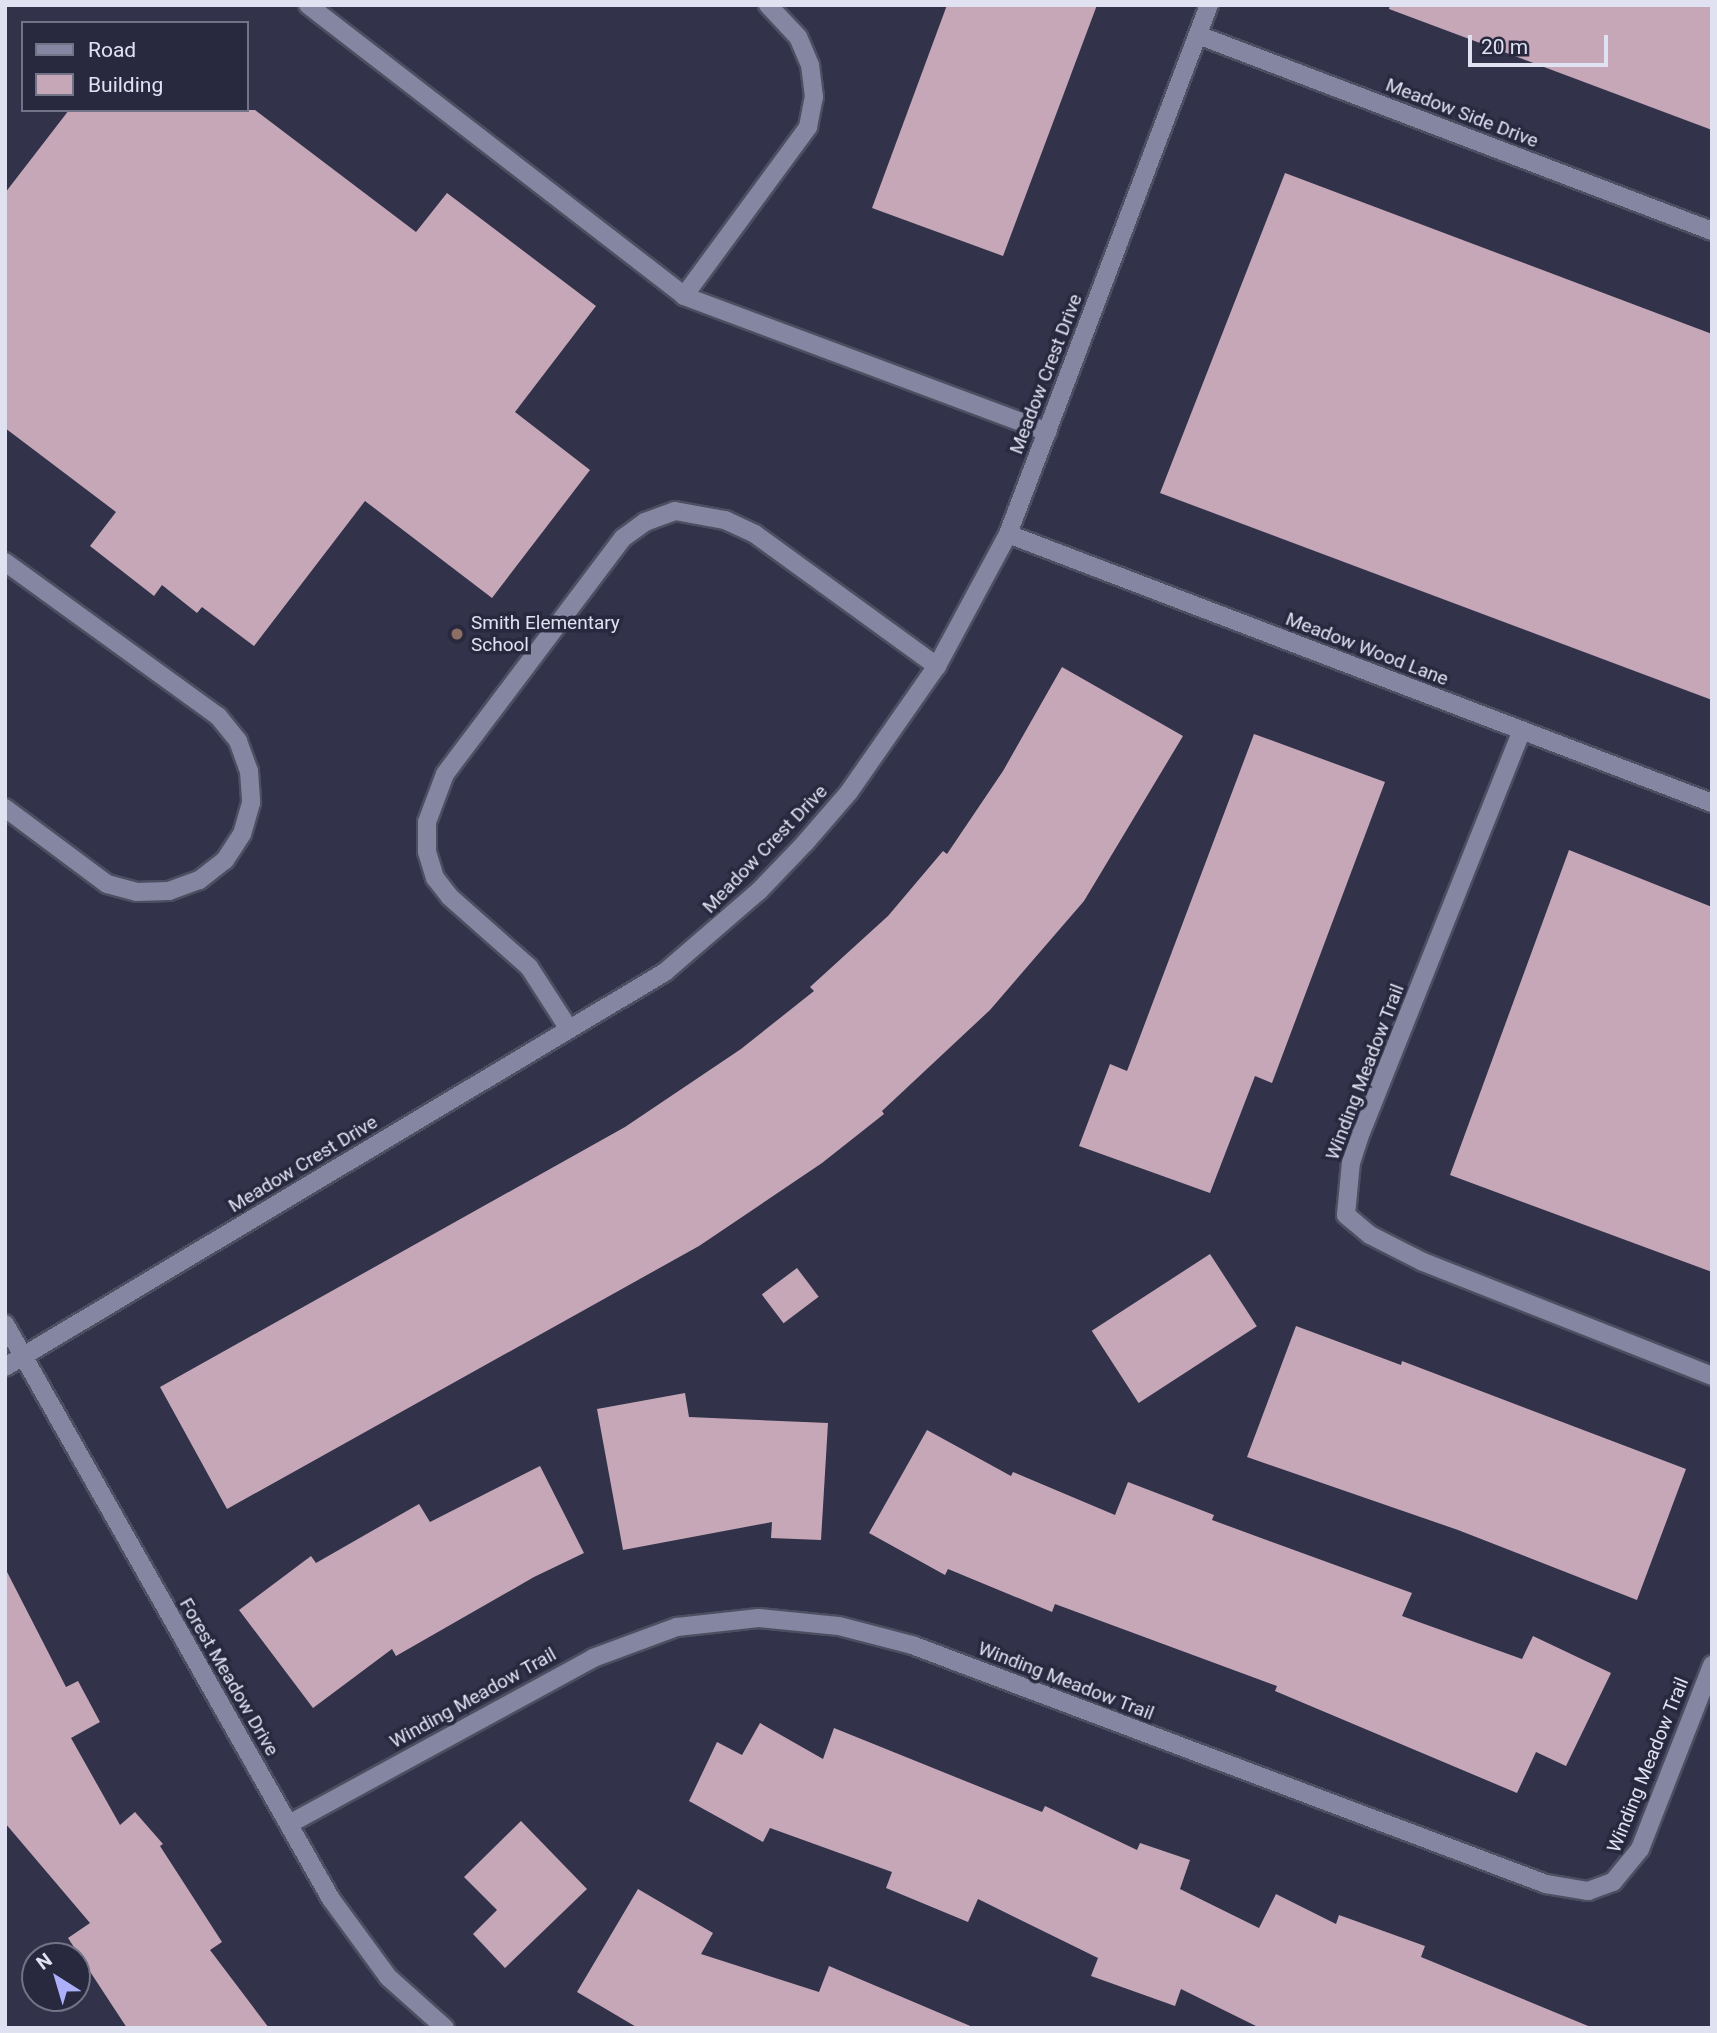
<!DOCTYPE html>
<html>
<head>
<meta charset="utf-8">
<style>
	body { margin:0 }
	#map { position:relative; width:1717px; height:2033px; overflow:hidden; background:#32334a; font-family:Roboto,sans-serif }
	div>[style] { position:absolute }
	.building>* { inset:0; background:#c5a7b8; transform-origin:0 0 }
	.roads { filter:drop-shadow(2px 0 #4e4e62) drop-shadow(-2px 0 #4e4e62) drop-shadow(0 2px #4e4e62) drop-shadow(0 -2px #4e4e62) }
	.lane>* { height:18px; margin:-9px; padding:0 9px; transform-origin:9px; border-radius:9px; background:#8586a2 }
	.street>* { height:18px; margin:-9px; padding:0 9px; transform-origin:9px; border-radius:9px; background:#8586a2 }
	.dots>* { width:19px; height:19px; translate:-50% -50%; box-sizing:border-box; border:4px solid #28293f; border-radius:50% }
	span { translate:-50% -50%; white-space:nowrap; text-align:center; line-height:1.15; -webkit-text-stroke:7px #28293f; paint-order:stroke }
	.street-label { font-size:19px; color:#e1e2f1 }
	.poi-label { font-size:19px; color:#e1e2f1 }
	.left { translate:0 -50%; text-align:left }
	.frame { position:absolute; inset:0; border:7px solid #e1e2f1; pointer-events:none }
	.legend { position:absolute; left:21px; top:21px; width:228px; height:91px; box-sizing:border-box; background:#28293f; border:2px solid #727386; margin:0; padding:9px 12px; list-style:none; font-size:21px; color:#e1e2f1 }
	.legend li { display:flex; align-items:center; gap:14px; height:35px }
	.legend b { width:35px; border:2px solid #727386 }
	.north { position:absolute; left:21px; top:1942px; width:70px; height:70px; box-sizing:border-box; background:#28293f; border:2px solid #727386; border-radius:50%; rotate:323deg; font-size:19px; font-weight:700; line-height:28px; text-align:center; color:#e1e2f1 }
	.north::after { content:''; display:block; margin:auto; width:24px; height:32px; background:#adaffb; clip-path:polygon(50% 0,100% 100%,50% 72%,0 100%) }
	.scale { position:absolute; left:1468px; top:35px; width:140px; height:32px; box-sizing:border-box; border:4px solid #e1e2f1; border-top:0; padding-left:9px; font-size:21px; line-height:24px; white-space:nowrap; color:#e1e2f1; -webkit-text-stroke:5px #28293f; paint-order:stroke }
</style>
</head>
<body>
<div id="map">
	<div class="building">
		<i style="clip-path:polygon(947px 5px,1097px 5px,1003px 256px,872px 208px)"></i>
		<i style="clip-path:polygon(1390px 5px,1712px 5px,1712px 130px,1389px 9px)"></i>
		<i style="clip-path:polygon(69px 110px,255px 110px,416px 232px,447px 193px,596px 306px,515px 412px,590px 470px,492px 598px,365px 501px,254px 646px,202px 607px,197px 613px,162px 585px,154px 596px,90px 546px,116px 512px,5px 428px,5px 193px)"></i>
		<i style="clip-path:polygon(1285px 173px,1712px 334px,1712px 700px,1160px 493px)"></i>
		<i style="clip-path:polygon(1062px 667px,1183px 736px,1084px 901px,990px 1010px,882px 1111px,884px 1114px,822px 1163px,699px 1246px,227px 1509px,160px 1387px,625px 1127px,741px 1049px,814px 991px,810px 987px,888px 916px,943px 851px,947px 854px,1003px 771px)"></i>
		<i style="clip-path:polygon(1254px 734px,1385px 782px,1272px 1083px,1255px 1076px,1210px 1193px,1079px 1146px,1110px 1064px,1127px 1071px)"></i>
		<i style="clip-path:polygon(1569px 850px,1712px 907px,1712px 1272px,1450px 1175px)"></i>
		<i style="left:1210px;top:1254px;width:86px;height:141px;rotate:57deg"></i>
		<i style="left:797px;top:1268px;width:36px;height:44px;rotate:53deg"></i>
		<i style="clip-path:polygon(1296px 1326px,1401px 1365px,1402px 1361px,1686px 1469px,1637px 1600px,1458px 1530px,1247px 1457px)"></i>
		<i style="clip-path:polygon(685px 1393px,689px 1417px,828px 1423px,821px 1540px,771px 1538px,772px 1522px,623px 1550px,597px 1409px)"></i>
		<i style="clip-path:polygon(927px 1430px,1011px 1476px,1013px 1472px,1115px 1515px,1128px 1482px,1214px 1515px,1212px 1520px,1412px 1593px,1402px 1616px,1522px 1659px,1533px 1636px,1611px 1673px,1566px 1766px,1536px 1752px,1517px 1793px,1275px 1691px,1277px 1686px,1055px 1604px,1052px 1612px,948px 1569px,945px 1575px,869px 1533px)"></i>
		<i style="clip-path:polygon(540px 1466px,584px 1553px,534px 1577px,396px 1656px,392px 1649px,313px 1708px,239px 1610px,311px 1556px,316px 1563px,419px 1504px,430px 1522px)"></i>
		<i style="clip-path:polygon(5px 1568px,66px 1687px,78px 1681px,100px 1722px,71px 1738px,120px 1825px,135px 1812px,163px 1844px,160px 1846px,222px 1942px,210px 1950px,269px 2028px,127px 2028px,68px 1938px,90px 1923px,5px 1823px)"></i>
		<i style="clip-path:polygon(760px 1723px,823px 1759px,834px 1728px,1042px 1812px,1045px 1806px,1137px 1850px,1140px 1843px,1190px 1860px,1180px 1889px,1259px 1928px,1276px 1894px,1336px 1924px,1339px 1915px,1425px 1946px,1421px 1957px,1593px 2028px,1260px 2028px,1181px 1989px,1175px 2006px,1091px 1976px,1098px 1958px,978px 1899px,968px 1922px,886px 1888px,892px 1872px,770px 1828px,763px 1842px,689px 1801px,717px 1742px,742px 1755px)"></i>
		<i style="clip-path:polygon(521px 1821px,587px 1889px,505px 1968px,473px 1934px,497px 1910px,464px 1877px)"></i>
		<i style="clip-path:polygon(638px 1889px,713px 1933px,701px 1954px,819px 1992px,829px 1966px,975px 2028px,638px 2028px,577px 1992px)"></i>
	</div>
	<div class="roads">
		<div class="lane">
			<i style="left:308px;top:5px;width:475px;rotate:37.7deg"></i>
			<i style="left:684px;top:296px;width:388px;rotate:20.5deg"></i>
			<i style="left:684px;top:296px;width:210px;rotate:-53.7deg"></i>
			<i style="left:808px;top:127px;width:31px;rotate:-79deg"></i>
			<i style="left:814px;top:97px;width:32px;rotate:-97deg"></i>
			<i style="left:810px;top:65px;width:30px;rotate:-113deg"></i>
			<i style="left:798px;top:37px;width:44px;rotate:-133.2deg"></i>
			<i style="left:5px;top:562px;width:263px;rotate:35.9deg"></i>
			<i style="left:218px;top:716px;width:32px;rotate:51deg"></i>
			<i style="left:238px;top:741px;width:32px;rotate:70deg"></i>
			<i style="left:249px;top:771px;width:32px;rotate:86deg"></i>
			<i style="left:251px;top:803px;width:32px;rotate:106deg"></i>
			<i style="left:242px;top:834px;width:31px;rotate:123deg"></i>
			<i style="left:225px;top:860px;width:33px;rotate:142deg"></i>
			<i style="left:199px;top:880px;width:32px;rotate:160deg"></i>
			<i style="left:169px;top:891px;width:32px;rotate:178deg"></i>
			<i style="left:137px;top:892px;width:31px;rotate:-165deg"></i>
			<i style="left:107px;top:884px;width:127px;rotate:-143.3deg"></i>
			<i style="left:569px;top:1029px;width:74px;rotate:-122.8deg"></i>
			<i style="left:529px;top:967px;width:106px;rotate:-138.5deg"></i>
			<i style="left:450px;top:897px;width:24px;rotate:-128deg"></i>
			<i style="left:435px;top:878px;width:27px;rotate:-107deg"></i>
			<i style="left:427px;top:852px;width:30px;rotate:-90deg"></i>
			<i style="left:427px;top:822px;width:51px;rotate:-69.4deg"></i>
			<i style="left:445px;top:774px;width:296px;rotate:-53deg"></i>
			<i style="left:623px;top:538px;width:27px;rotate:-36deg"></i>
			<i style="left:645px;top:522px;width:32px;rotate:-20deg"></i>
			<i style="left:675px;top:511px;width:51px;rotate:10.2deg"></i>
			<i style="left:725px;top:520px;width:33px;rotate:25deg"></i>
			<i style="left:755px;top:534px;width:225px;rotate:36deg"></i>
		</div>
		<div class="street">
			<i style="left:1198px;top:35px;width:550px;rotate:20.87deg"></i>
			<i style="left:1008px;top:534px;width:754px;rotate:20.91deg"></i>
			<i style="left:1522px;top:730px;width:433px;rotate:111.8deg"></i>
			<i style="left:1361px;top:1132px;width:32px;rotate:108deg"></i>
			<i style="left:1351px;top:1162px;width:53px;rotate:95.4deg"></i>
			<i style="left:1346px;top:1215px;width:31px;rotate:40deg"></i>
			<i style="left:1370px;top:1235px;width:59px;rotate:27deg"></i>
			<i style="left:1423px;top:1262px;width:311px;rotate:21.5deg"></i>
			<i style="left:5px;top:1324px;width:661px;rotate:60.45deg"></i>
			<i style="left:331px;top:1899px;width:97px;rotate:53.8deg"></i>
			<i style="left:388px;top:1977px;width:76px;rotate:41.8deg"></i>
			<i style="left:5px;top:1367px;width:769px;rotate:-30.9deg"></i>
			<i style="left:665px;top:972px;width:124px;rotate:-40.8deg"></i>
			<i style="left:759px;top:891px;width:66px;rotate:-46.2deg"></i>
			<i style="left:805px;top:843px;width:67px;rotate:-49.2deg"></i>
			<i style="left:849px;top:792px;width:154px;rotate:-55.1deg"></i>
			<i style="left:937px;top:666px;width:150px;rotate:-61.7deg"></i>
			<i style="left:1008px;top:534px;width:566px;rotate:-69.2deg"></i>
			<i style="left:289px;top:1824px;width:346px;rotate:-28.6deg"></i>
			<i style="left:593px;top:1658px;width:90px;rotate:-20.3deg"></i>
			<i style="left:677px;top:1627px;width:82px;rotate:-6.3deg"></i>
			<i style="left:759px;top:1618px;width:80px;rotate:5.7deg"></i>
			<i style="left:839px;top:1626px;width:75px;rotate:14.6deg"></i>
			<i style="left:912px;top:1645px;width:678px;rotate:20.66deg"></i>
			<i style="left:1546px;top:1884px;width:43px;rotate:9.5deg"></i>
			<i style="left:1588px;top:1891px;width:27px;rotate:-20deg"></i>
			<i style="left:1613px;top:1882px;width:43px;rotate:-50.7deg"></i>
			<i style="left:1640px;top:1849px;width:198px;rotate:-68.6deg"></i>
		</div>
	</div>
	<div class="dots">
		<i style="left:457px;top:634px;background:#8d6e63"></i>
	</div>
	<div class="street-label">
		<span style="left:1462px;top:113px;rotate:21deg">Meadow Side Drive</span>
		<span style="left:1046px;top:374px;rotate:-69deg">Meadow Crest Drive</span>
		<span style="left:1367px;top:649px;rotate:21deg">Meadow Wood Lane</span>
		<span style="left:765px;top:849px;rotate:-46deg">Meadow Crest Drive</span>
		<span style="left:1365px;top:1072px;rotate:-69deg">Winding Meadow Trail</span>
		<span style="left:303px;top:1164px;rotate:-31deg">Meadow Crest Drive</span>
		<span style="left:229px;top:1677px;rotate:60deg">Forest Meadow Drive</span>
		<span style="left:1066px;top:1681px;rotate:21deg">Winding Meadow Trail</span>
		<span style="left:473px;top:1698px;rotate:-29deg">Winding Meadow Trail</span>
		<span style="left:1648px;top:1765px;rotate:-68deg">Winding Meadow Trail</span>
	</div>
	<div class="poi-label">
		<span class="left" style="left:471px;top:634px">Smith Elementary<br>School</span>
	</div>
	<div class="frame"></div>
	<ul class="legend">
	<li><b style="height:9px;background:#8586a2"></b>Road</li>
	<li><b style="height:19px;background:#c5a7b8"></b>Building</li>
	</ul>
	<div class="north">N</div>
	<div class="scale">20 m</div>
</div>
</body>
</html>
